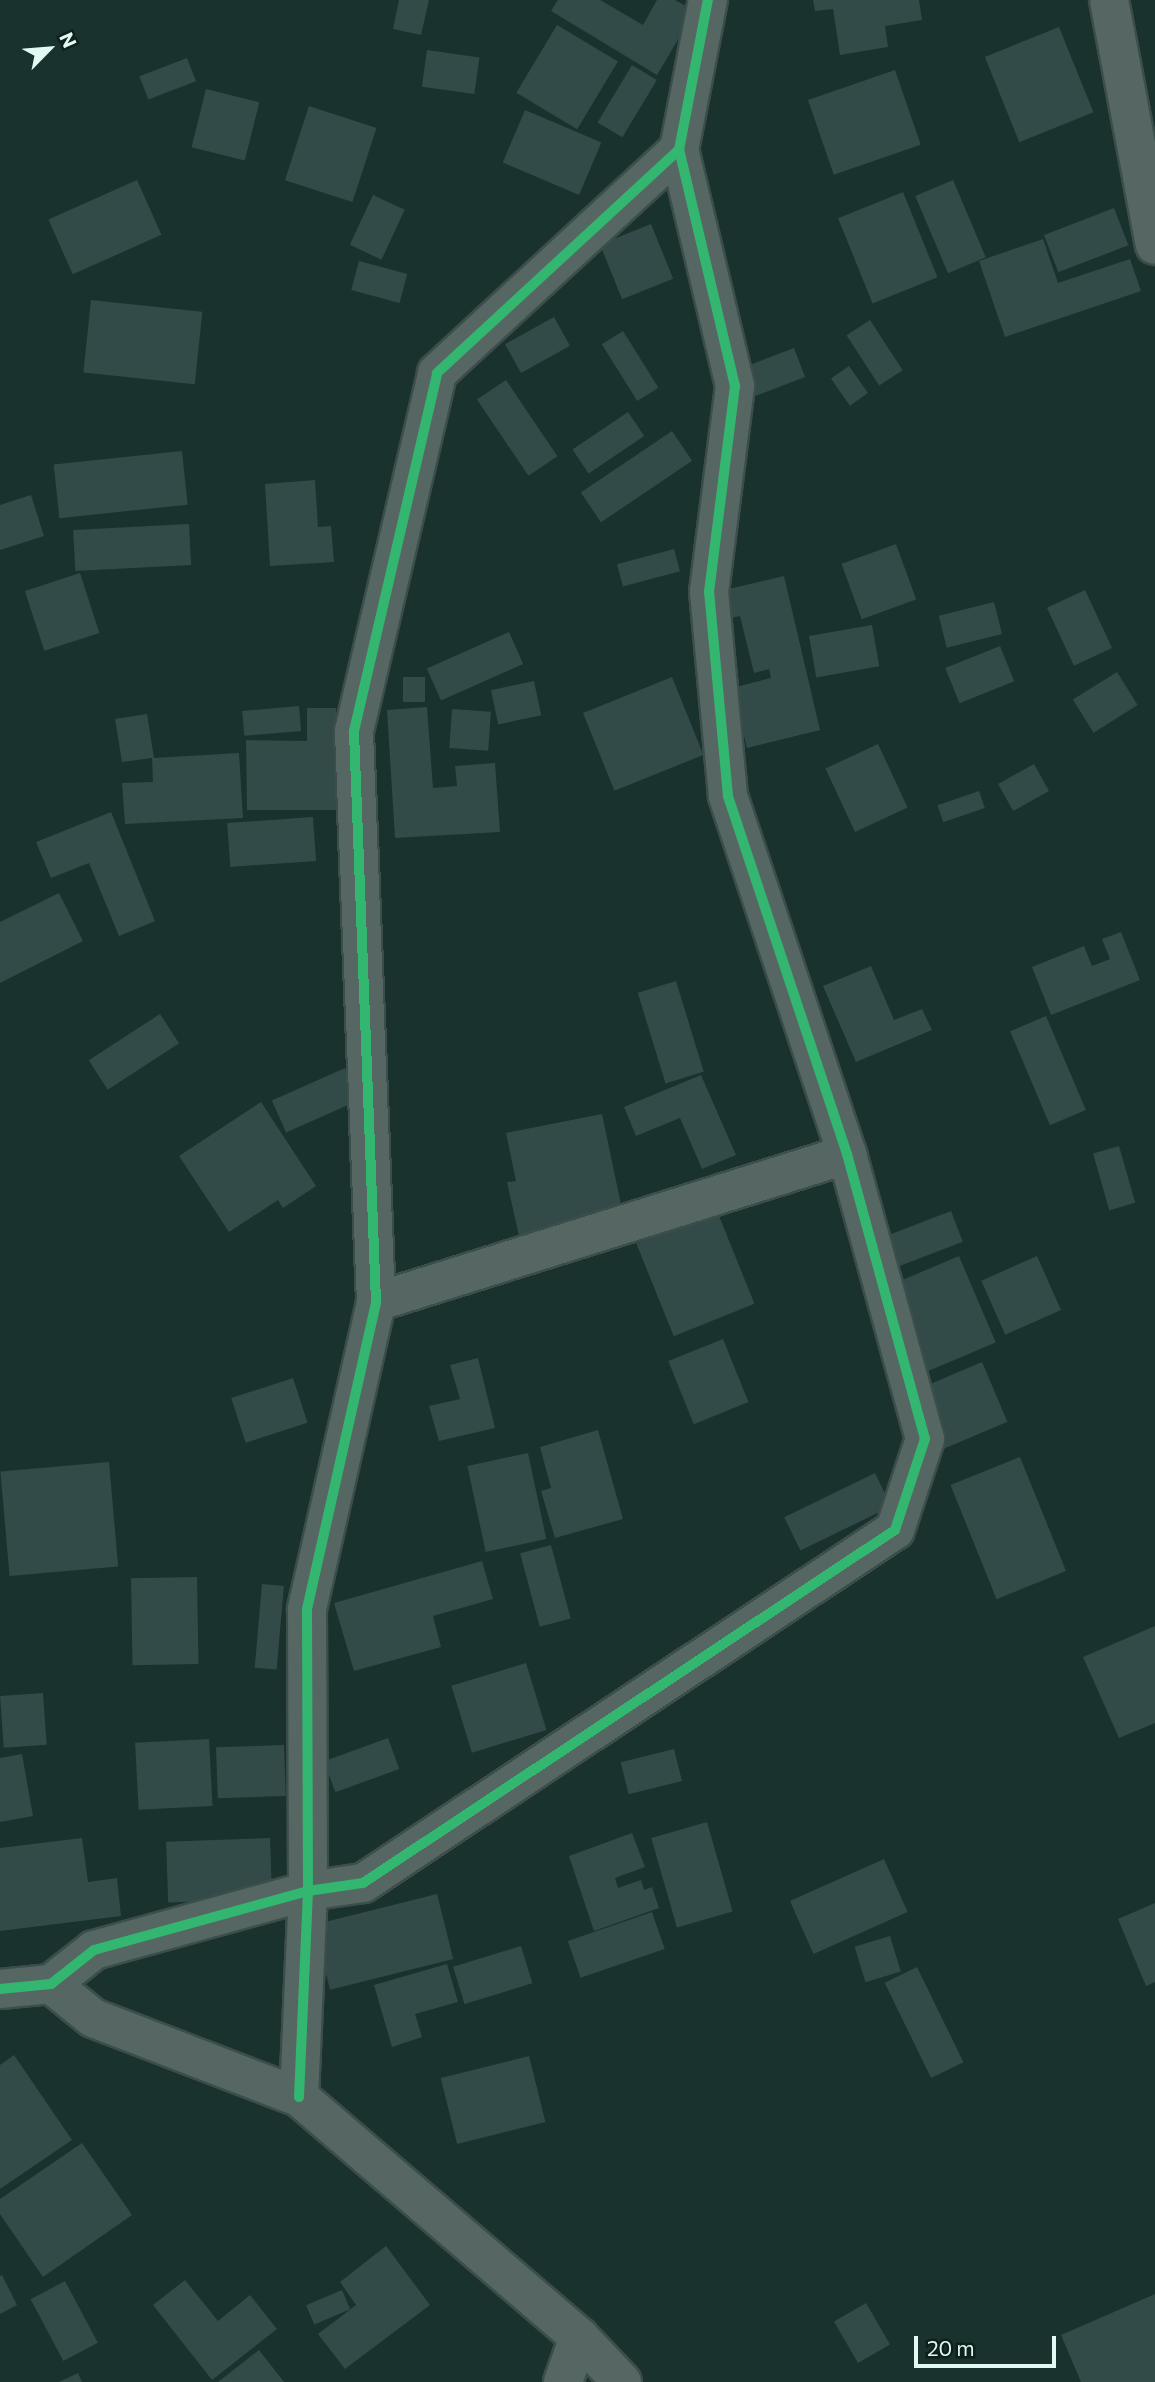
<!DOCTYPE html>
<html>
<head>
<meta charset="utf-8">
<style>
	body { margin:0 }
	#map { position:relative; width:1155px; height:2382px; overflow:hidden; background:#1a322e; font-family:Commissioner,sans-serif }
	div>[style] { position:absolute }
	.building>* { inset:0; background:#324a48; transform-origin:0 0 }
	.roads { filter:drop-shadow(2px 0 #3c4e4a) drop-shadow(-2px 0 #3c4e4a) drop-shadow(0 2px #3c4e4a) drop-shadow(0 -2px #3c4e4a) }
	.minor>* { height:38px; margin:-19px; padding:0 19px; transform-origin:19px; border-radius:19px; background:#566763 }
	.cycleway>* { height:10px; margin:-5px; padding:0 5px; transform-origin:5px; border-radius:5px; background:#33b770 }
	span { translate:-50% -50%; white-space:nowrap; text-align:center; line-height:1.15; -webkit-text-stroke:5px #0e201c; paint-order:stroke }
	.north { position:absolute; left:14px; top:14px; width:70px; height:70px; -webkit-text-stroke:5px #0e201c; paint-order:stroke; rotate:65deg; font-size:19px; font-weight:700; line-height:28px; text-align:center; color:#e2f9f3 }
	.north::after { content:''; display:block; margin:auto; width:24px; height:32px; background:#e2f9f3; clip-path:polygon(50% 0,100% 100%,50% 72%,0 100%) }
	.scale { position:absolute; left:914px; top:2336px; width:142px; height:32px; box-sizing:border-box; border:4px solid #e2f9f3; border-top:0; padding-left:9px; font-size:21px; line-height:24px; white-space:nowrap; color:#e2f9f3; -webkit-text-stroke:5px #0e201c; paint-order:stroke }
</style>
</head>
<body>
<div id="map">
	<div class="building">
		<i style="clip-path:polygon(399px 0,429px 0,421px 35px,393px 29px)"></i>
		<i style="clip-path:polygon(558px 0,600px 0,643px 25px,657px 0,675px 0,695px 11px,657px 75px,551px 11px)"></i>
		<i style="clip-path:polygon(813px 0,919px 0,922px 20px,885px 26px,888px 47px,840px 55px,833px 9px,815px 11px)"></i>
		<i style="left:557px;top:25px;width:71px;height:79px;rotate:31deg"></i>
		<i style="left:1059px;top:27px;width:92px;height:80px;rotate:68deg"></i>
		<i style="left:427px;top:50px;width:53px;height:37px;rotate:8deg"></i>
		<i style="left:187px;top:58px;width:25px;height:51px;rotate:69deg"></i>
		<i style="left:632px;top:65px;width:29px;height:67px;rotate:31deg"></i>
		<i style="left:895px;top:70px;width:79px;height:92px;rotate:71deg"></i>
		<i style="left:206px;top:89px;width:55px;height:60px;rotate:14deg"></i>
		<i style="left:309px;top:106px;width:71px;height:78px;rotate:18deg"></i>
		<i style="left:525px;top:110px;width:83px;height:57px;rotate:23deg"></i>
		<i style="left:137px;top:180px;width:60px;height:97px;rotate:66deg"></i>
		<i style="left:953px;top:180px;width:84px;height:41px;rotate:67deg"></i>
		<i style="left:903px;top:192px;width:92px;height:70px;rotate:68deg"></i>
		<i style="left:373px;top:195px;width:35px;height:55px;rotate:25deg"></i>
		<i style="left:1114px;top:208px;width:40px;height:75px;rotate:69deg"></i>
		<i style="left:651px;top:224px;width:59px;height:55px;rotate:68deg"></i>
		<i style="clip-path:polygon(1043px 239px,1058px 283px,1130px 259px,1141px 291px,1005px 337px,979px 261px)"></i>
		<i style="left:359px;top:261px;width:50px;height:30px;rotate:15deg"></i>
		<i style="left:91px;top:300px;width:112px;height:73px;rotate:6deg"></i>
		<i style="left:554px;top:317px;width:33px;height:56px;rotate:61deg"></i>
		<i style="left:870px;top:320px;width:60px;height:28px;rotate:57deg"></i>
		<i style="left:623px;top:331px;width:67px;height:25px;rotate:58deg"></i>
		<i style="left:794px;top:348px;width:31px;height:60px;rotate:69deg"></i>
		<i style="left:849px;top:366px;width:33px;height:22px;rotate:55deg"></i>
		<i style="left:506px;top:380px;width:92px;height:35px;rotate:56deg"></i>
		<i style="left:628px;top:412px;width:29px;height:67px;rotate:56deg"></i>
		<i style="left:672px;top:431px;width:36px;height:110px;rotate:56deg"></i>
		<i style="left:182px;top:451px;width:54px;height:129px;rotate:84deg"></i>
		<i style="clip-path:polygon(315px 480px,318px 527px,331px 526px,334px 562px,270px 566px,265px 484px)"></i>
		<i style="clip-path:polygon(31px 495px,44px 536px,0 550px,0 505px)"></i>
		<i style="left:189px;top:524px;width:41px;height:116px;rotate:87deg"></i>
		<i style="left:896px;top:544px;width:59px;height:58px;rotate:70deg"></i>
		<i style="left:674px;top:549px;width:23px;height:59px;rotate:75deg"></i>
		<i style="left:80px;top:573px;width:63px;height:58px;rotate:72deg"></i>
		<i style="clip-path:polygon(784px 576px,820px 730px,747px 748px,732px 688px,771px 678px,769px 669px,754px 673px,740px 616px,727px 619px,720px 591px)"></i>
		<i style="left:1085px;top:590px;width:64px;height:42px;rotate:65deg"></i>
		<i style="left:994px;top:602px;width:33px;height:57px;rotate:76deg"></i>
		<i style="left:872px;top:625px;width:42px;height:64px;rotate:80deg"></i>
		<i style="left:509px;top:632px;width:35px;height:90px;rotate:66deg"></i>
		<i style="left:1000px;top:646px;width:38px;height:59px;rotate:68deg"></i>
		<i style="left:1117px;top:672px;width:39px;height:52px;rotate:58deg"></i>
		<i style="left:403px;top:677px;width:22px;height:25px"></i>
		<i style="left:672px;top:677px;width:84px;height:96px;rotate:68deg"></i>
		<i style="left:534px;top:681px;width:35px;height:44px;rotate:78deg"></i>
		<i style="left:299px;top:706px;width:25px;height:57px;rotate:85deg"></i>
		<i style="clip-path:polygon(427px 707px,433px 788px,457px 786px,455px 766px,495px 763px,500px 832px,395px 838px,387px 710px)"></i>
		<i style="clip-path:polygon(307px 708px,336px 708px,337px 810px,247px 810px,246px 740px,307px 741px)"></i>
		<i style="left:452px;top:709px;width:39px;height:39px;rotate:4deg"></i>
		<i style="clip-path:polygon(147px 714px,154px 758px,239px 753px,243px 818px,125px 824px,122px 783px,153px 782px,152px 758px,122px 762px,115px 719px)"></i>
		<i style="left:878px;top:744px;width:70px;height:58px;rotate:65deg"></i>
		<i style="left:1034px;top:764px;width:31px;height:41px;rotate:61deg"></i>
		<i style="left:979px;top:791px;width:18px;height:44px;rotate:71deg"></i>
		<i style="clip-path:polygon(111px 812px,155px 921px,119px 936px,89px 863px,51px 878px,36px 842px)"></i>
		<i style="left:313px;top:817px;width:44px;height:86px;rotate:86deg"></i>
		<i style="clip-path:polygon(59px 893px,83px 941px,0 983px,0 922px)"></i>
		<i style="clip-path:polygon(1121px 932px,1140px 980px,1051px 1015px,1032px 967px,1084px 946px,1092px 966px,1110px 959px,1102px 939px)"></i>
		<i style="clip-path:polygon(871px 966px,894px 1020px,922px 1009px,932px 1030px,856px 1062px,823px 986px)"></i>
		<i style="left:676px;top:981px;width:95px;height:40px;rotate:73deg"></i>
		<i style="left:160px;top:1014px;width:35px;height:85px;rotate:57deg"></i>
		<i style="left:1046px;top:1016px;width:102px;height:39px;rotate:67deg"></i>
		<i style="left:345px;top:1068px;width:35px;height:80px;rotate:66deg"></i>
		<i style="clip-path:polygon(701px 1075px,736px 1155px,702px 1169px,680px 1118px,636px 1136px,624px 1107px)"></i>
		<i style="clip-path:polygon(261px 1102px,316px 1186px,283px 1208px,278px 1200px,229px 1232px,179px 1156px)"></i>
		<i style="clip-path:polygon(602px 1114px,623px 1214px,519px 1236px,507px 1182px,516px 1181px,506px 1133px)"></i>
		<i style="left:1119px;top:1146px;width:59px;height:27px;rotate:74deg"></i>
		<i style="left:717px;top:1211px;width:100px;height:87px;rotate:68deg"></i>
		<i style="left:951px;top:1211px;width:33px;height:76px;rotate:69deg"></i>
		<i style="left:959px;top:1256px;width:94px;height:77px;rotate:67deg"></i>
		<i style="left:1037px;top:1256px;width:59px;height:61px;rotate:66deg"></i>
		<i style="left:723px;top:1339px;width:68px;height:59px;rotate:68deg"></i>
		<i style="clip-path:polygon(478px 1358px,495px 1428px,439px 1441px,429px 1406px,460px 1399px,450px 1365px)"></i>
		<i style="left:982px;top:1362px;width:65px;height:69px;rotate:67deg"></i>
		<i style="left:293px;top:1378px;width:47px;height:65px;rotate:72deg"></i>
		<i style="clip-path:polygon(598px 1430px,623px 1519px,555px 1538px,541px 1491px,551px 1488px,540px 1447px)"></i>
		<i style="left:528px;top:1453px;width:88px;height:62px;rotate:78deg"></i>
		<i style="left:1020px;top:1457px;width:123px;height:75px;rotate:68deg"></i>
		<i style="left:109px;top:1462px;width:105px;height:109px;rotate:85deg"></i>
		<i style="left:875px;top:1473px;width:37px;height:101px;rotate:64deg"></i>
		<i style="left:551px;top:1545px;width:76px;height:32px;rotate:75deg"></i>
		<i style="clip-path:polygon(482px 1561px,493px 1599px,433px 1616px,441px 1647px,354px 1671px,334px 1603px)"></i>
		<i style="left:197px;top:1577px;width:87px;height:66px;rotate:89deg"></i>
		<i style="left:262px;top:1584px;width:22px;height:84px;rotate:5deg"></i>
		<i style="clip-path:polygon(1155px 1626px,1155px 1723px,1119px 1738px,1083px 1657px)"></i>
		<i style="left:526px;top:1663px;width:70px;height:78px;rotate:73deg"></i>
		<i style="left:43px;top:1693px;width:52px;height:43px;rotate:86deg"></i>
		<i style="left:388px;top:1738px;width:33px;height:68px;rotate:70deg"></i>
		<i style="left:209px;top:1739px;width:67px;height:74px;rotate:87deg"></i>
		<i style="left:284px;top:1745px;width:51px;height:68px;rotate:88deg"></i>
		<i style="left:674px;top:1749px;width:33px;height:55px;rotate:76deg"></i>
		<i style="clip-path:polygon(22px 1754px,33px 1816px,0 1822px,0 1758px)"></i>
		<i style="left:707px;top:1822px;width:93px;height:58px;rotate:74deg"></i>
		<i style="clip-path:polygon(632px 1833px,645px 1867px,615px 1878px,618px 1888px,641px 1880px,644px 1890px,652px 1887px,659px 1908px,594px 1931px,569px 1856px)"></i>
		<i style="clip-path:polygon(82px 1838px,88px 1882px,117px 1878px,121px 1916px,0 1931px,0 1848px)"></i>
		<i style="left:270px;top:1838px;width:61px;height:104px;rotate:88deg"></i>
		<i style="left:884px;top:1859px;width:58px;height:103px;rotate:66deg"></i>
		<i style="left:437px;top:1894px;width:67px;height:127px;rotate:76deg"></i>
		<i style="clip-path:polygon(1155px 1903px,1155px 1982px,1146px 1986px,1118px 1919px)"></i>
		<i style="left:652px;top:1912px;width:39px;height:89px;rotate:71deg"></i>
		<i style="left:890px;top:1936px;width:37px;height:37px;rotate:73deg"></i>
		<i style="left:521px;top:1946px;width:39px;height:71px;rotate:73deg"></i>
		<i style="clip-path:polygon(447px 1964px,458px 2002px,415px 2014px,422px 2037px,392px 2047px,374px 1985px)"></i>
		<i style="left:917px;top:1967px;width:106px;height:36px;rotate:64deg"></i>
		<i style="clip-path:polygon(14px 2055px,72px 2140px,0 2189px,0 2065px)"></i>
		<i style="left:529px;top:2056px;width:68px;height:91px;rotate:76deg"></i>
		<i style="clip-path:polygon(82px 2143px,132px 2215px,43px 2277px,0 2214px,0 2199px)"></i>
		<i style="clip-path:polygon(386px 2246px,430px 2305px,345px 2369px,318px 2334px,356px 2305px,340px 2282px)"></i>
		<i style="clip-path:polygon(2px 2275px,17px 2305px,0 2314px,0 2276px)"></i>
		<i style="clip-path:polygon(185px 2280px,218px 2321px,250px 2295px,277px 2329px,212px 2380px,153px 2305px)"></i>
		<i style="left:65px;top:2281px;width:70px;height:39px;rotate:62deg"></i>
		<i style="left:342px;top:2290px;width:21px;height:39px;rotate:67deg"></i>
		<i style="clip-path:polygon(1155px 2294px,1155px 2382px,1081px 2382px,1061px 2335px)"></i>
		<i style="left:866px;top:2303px;width:48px;height:37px;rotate:60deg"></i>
		<i style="clip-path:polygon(259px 2350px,284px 2382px,218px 2382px)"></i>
		<i style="clip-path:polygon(78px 2373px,82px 2382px,59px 2382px)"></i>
	</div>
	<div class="roads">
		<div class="minor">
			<i style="left:1109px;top:0;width:249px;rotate:79.4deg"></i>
			<i style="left:376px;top:1302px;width:494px;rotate:-17.4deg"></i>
			<i style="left:51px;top:1984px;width:54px;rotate:39deg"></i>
			<i style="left:93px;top:2018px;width:221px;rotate:21deg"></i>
			<i style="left:299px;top:2097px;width:369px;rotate:40.6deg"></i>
			<i style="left:579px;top:2337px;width:62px;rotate:46.3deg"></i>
			<i style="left:0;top:1989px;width:51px;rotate:-5.6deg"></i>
			<i style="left:51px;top:1984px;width:55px;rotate:-38.3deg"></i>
			<i style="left:94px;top:1950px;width:222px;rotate:-15.4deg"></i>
			<i style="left:308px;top:1891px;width:56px;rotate:-8.3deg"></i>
			<i style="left:363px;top:1883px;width:638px;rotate:-33.57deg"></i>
			<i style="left:895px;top:1530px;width:96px;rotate:-71.8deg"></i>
			<i style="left:925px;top:1439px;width:295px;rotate:-105.3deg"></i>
			<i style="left:847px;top:1154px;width:377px;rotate:-108.4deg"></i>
			<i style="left:728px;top:796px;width:205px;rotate:-95.3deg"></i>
			<i style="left:709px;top:592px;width:208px;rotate:-82.8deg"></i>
			<i style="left:735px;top:386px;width:243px;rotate:-103.3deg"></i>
			<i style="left:299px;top:2097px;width:206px;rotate:-87.5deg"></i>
			<i style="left:308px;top:1891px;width:282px;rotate:-90.2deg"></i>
			<i style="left:307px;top:1609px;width:315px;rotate:-77.3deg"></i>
			<i style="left:376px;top:1302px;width:571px;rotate:-92.21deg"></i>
			<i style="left:354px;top:731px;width:367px;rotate:-76.9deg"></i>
			<i style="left:437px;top:373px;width:329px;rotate:-42.7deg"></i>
			<i style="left:679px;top:150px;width:153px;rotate:-79.1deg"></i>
			<i style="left:563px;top:2382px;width:48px;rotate:-70.4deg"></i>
		</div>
	</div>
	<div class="cycleway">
		<i style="left:0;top:1989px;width:51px;rotate:-5.6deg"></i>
		<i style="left:51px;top:1984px;width:55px;rotate:-38.3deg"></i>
		<i style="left:94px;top:1950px;width:222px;rotate:-15.4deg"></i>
		<i style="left:308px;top:1891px;width:56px;rotate:-8.3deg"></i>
		<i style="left:363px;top:1883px;width:638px;rotate:-33.57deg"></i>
		<i style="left:895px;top:1530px;width:96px;rotate:-71.8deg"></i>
		<i style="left:925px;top:1439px;width:295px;rotate:-105.3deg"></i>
		<i style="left:847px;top:1154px;width:377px;rotate:-108.4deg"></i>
		<i style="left:728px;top:796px;width:205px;rotate:-95.3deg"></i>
		<i style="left:709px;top:592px;width:208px;rotate:-82.8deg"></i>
		<i style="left:735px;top:386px;width:243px;rotate:-103.3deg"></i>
		<i style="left:299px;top:2097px;width:206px;rotate:-87.5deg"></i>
		<i style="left:308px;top:1891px;width:282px;rotate:-90.2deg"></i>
		<i style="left:307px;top:1609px;width:315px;rotate:-77.3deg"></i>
		<i style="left:376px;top:1302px;width:571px;rotate:-92.21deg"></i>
		<i style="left:354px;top:731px;width:367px;rotate:-76.9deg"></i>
		<i style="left:437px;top:373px;width:329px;rotate:-42.7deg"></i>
		<i style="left:679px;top:150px;width:153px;rotate:-79.1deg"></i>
	</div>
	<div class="north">N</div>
	<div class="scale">20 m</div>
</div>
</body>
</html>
